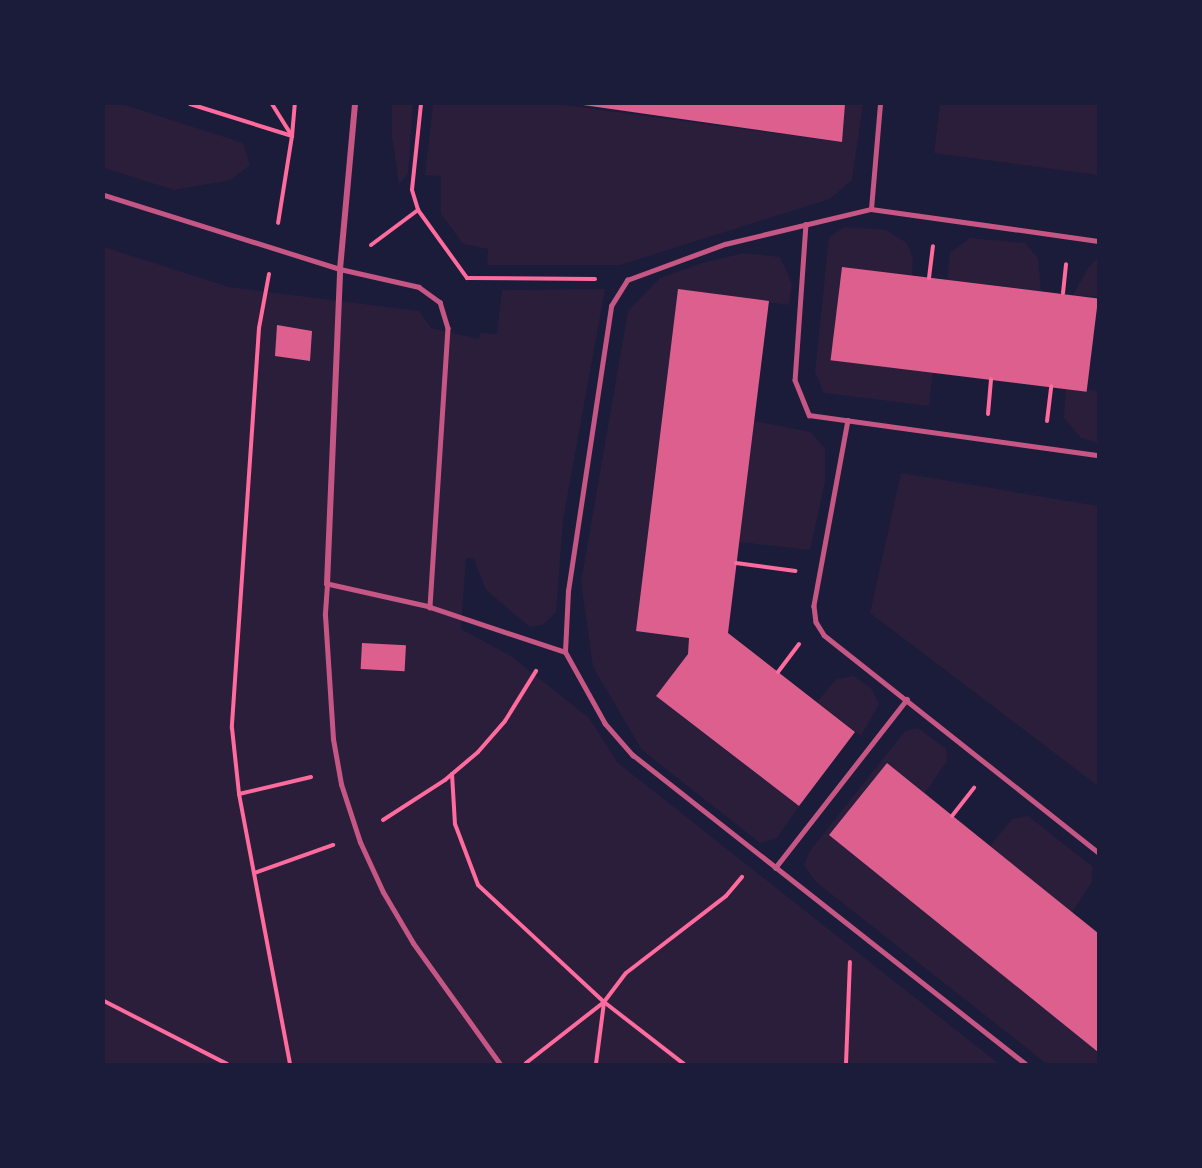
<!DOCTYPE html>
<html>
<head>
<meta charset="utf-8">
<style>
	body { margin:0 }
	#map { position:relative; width:1202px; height:1168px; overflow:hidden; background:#1b1b3a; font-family:Poppins,sans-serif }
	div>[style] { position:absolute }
	.green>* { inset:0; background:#2a1e3b }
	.building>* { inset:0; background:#dd5f8e; transform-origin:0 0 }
	.path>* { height:4px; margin:-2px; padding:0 2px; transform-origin:2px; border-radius:2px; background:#ff6b9d }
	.service>* { height:4.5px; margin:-2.25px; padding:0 2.25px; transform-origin:2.25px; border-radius:2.25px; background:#c65784 }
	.pedestrian>* { height:5px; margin:-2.5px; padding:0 2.5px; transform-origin:2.5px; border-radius:2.5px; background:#c65784 }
	.minor>* { height:6px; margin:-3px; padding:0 3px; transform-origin:3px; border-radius:3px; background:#c65784 }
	span { translate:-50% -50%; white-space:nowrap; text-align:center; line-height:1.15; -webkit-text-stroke:6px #1b1b3a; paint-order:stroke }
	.frame { position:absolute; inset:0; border:105px solid #1b1b3a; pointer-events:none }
</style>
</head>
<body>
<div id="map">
	<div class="green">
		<i style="clip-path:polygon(104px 104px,122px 104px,243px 143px,250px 165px,231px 180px,174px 190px,104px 168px)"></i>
		<i style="clip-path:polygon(392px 104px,413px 104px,408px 174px,399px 184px,392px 137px)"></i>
		<i style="clip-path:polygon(433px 104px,556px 104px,841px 142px,845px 104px,863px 104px,852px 180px,830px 199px,620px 265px,487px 265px,488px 249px,463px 244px,441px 214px,441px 176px,425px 175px)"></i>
		<i style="clip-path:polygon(940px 104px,1098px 104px,1098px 175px,934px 153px)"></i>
		<i style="clip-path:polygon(845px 227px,886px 230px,907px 243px,913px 259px,912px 276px,842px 267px,831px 360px,933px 372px,929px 406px,824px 393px,815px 372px,829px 237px)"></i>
		<i style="clip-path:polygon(970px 238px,1025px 243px,1038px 258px,1041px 291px,947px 280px,950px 253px)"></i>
		<i style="clip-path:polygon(104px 247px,229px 287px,419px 311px,431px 328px,479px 339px,480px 333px,497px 334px,502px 290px,605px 289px,563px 520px,556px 612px,543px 625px,530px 627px,486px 590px,474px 559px,466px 558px,461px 629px,511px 656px,589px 718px,618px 763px,999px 1064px,104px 1064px)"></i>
		<i style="clip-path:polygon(744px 253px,780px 257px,792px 284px,789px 305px,678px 290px,636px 630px,689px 638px,688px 654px,656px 696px,799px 806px,777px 838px,760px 843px,642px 750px,593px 667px,581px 582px,628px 311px,660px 278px,702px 263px)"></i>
		<i style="clip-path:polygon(1098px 257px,1098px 297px,1073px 295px,1088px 268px)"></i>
		<i style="clip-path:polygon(1066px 387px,1098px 391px,1098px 443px,1081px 438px,1064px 418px)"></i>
		<i style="clip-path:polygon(754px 421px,811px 432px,825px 449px,825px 482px,810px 550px,739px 542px)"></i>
		<i style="clip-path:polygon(901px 473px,1098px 506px,1098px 786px,870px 613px)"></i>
		<i style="clip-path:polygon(853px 676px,871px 688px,879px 704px,861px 736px,817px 702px,836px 679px)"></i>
		<i style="clip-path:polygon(918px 728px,946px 749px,947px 761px,925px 793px,887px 763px,829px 835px,1098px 1052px,1098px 1064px,1047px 1064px,816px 882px,804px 865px,810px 851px,905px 731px)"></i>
		<i style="clip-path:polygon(1028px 816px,1093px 867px,1092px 882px,1072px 912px,990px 846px,1012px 819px)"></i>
	</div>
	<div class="building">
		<i style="clip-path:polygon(576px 104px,845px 104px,842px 142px)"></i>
		<i style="left:842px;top:267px;width:258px;height:94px;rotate:7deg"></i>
		<i style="clip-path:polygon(678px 289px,769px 301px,728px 633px,855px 732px,799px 806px,656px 696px,688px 654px,689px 638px,636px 631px)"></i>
		<i style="clip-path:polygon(277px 325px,312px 331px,310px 361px,275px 356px)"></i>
		<i style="left:362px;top:643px;width:44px;height:26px;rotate:3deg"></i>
		<i style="clip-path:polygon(887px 763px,1098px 933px,1098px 1052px,829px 835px)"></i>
	</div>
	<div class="path">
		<i style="left:190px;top:104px;width:107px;rotate:17.4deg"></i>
		<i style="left:292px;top:136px;width:32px;rotate:-85deg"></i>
		<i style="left:272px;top:104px;width:38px;rotate:58deg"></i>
		<i style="left:292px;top:136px;width:88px;rotate:99.1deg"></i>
		<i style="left:421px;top:104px;width:86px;rotate:96deg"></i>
		<i style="left:412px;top:190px;width:21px;rotate:73deg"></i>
		<i style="left:418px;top:210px;width:84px;rotate:54.2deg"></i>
		<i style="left:467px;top:278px;width:128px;rotate:0.4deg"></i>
		<i style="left:371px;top:245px;width:59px;rotate:-36.7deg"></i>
		<i style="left:269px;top:274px;width:55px;rotate:100.5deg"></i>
		<i style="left:259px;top:328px;width:401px;rotate:93.9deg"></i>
		<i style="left:232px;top:728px;width:66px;rotate:83.9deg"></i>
		<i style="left:239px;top:794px;width:275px;rotate:79.3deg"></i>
		<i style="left:929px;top:278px;width:32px;rotate:-83deg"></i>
		<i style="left:1063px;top:293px;width:29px;rotate:-84deg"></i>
		<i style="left:988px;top:414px;width:35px;rotate:-85deg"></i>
		<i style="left:1047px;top:421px;width:35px;rotate:-83deg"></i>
		<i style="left:736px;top:563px;width:60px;rotate:7.7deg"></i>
		<i style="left:778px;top:672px;width:35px;rotate:-53deg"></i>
		<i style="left:452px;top:774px;width:50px;rotate:86.6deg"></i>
		<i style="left:455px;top:824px;width:65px;rotate:69.3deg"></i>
		<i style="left:478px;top:885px;width:172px;rotate:42.9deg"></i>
		<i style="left:604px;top:1002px;width:101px;rotate:37.8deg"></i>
		<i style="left:239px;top:794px;width:74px;rotate:-13.3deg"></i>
		<i style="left:952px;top:816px;width:36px;rotate:-52deg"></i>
		<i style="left:383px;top:820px;width:74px;rotate:-32.8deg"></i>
		<i style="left:445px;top:780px;width:43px;rotate:-40.3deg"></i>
		<i style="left:478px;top:752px;width:41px;rotate:-48.9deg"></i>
		<i style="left:505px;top:721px;width:59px;rotate:-58.2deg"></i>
		<i style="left:254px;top:873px;width:84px;rotate:-19.5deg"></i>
		<i style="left:104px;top:1001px;width:138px;rotate:27.1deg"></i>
		<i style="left:526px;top:1063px;width:99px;rotate:-38deg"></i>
		<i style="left:604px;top:1002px;width:36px;rotate:-53deg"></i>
		<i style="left:626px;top:973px;width:126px;rotate:-37.6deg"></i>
		<i style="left:726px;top:896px;width:25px;rotate:-50deg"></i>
		<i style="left:596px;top:1064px;width:63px;rotate:-82.6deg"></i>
		<i style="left:846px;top:1064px;width:102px;rotate:-87.8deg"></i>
	</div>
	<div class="service">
		<i style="left:104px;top:195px;width:247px;rotate:17.4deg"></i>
		<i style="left:340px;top:269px;width:81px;rotate:12.8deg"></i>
		<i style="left:419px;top:287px;width:26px;rotate:36deg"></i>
		<i style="left:440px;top:302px;width:27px;rotate:73deg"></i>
		<i style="left:448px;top:328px;width:280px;rotate:93.7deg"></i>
		<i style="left:430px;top:607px;width:106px;rotate:-167.4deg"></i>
		<i style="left:871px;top:209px;width:105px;rotate:-85.1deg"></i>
		<i style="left:806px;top:224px;width:156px;rotate:94deg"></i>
		<i style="left:795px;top:380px;width:38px;rotate:68deg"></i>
		<i style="left:809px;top:415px;width:292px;rotate:7.9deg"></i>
		<i style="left:848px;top:420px;width:189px;rotate:100.4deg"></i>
		<i style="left:814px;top:606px;width:16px;rotate:83deg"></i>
		<i style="left:816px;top:622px;width:15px;rotate:58deg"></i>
		<i style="left:824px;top:635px;width:350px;rotate:38.4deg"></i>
		<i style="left:430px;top:607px;width:142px;rotate:18.4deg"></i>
		<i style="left:775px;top:868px;width:214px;rotate:-52deg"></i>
		<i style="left:1025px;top:1064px;width:499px;rotate:-141.8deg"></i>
		<i style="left:633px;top:756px;width:43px;rotate:-131.2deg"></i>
		<i style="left:605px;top:724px;width:82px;rotate:-119.1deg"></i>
		<i style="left:565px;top:652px;width:61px;rotate:-87.2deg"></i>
		<i style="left:568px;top:591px;width:288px;rotate:-81.4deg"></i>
		<i style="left:611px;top:306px;width:31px;rotate:-58deg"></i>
		<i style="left:627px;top:280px;width:104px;rotate:-20.2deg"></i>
		<i style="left:725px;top:244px;width:150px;rotate:-13.5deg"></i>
		<i style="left:871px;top:209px;width:229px;rotate:8deg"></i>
	</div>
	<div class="pedestrian">
		<i style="left:327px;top:584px;width:31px;rotate:94deg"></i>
		<i style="left:325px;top:615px;width:124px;rotate:86.3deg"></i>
		<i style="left:333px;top:739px;width:46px;rotate:79.9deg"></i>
		<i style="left:341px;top:784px;width:61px;rotate:71.9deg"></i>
		<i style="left:360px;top:842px;width:55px;rotate:65.3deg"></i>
		<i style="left:383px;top:892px;width:59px;rotate:59.5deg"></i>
		<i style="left:413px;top:943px;width:149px;rotate:54.3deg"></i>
	</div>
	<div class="minor">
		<i style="left:327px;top:584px;width:315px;rotate:-87.6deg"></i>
		<i style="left:340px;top:269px;width:166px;rotate:-84.8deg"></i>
	</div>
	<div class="frame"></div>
</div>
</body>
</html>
